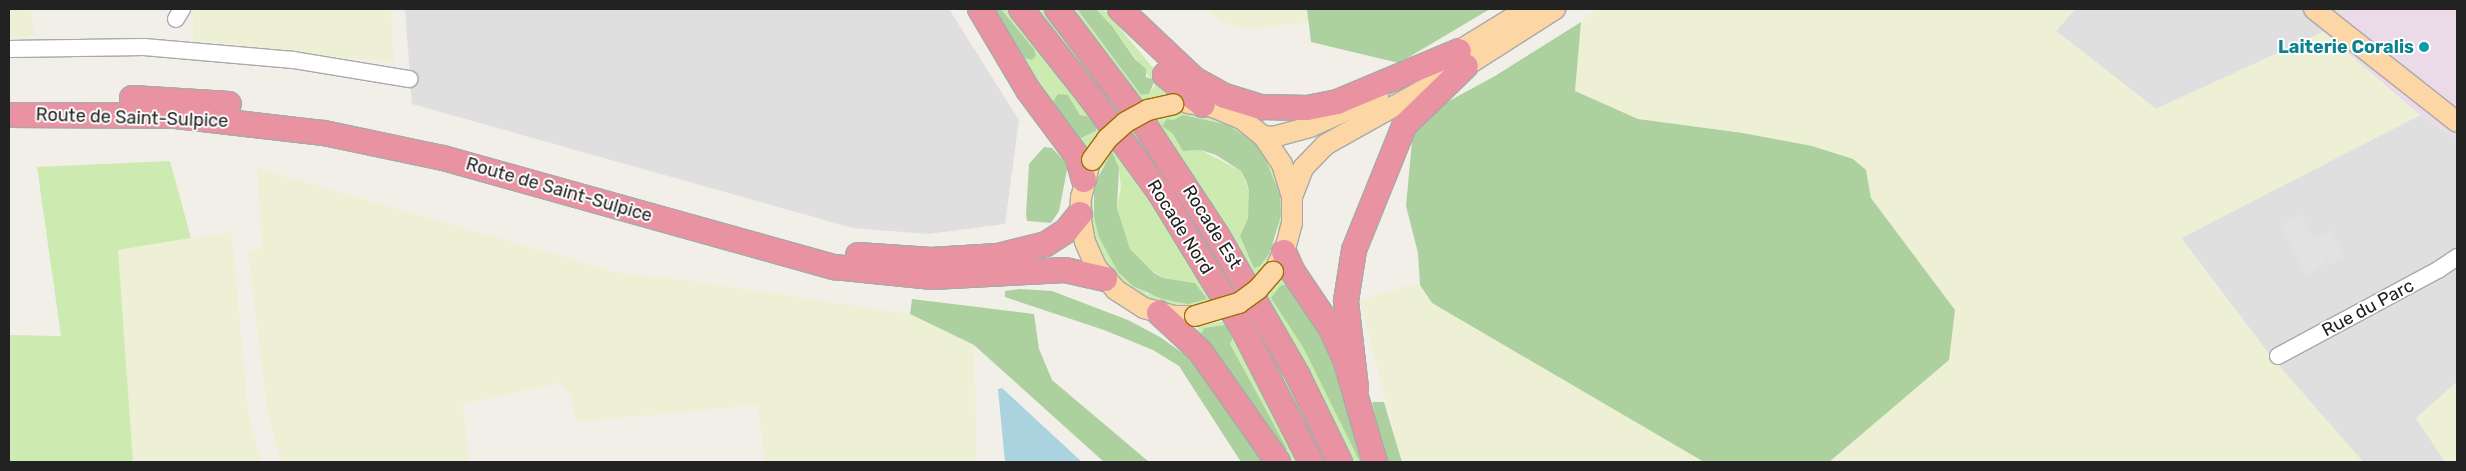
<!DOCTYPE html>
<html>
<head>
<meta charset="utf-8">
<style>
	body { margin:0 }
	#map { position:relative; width:2466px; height:471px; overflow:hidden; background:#f2efe9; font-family:Rubik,sans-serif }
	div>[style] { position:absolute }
	.residential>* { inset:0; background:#e0dfdf }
	.industrial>* { inset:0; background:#ebdbe8 }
	.farmland>* { inset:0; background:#eef0d5 }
	.grass>* { inset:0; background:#cdebb0; transform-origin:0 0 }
	.forest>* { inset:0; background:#add19e }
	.parking>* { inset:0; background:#e2e2e2; transform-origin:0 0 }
	.water>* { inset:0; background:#aad3df }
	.roads { filter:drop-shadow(1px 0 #a9a9a9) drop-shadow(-1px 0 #a9a9a9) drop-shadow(0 1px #a9a9a9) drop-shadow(0 -1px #a9a9a9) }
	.minor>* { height:16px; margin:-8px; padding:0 8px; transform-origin:8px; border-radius:8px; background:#fff }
	.major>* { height:20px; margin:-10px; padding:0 10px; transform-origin:10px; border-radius:10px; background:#fcd6a4 }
	.highway>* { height:24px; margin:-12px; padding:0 12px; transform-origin:12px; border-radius:12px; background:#e892a2 }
	.bridges { filter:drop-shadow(1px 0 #a06b00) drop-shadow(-1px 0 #a06b00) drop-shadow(0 1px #a06b00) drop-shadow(0 -1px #a06b00) }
	.major-bridge>* { height:20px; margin:-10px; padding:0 10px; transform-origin:10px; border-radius:10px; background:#fcd6a4 }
	.dots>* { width:14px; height:14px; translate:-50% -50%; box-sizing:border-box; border:2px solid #fff; border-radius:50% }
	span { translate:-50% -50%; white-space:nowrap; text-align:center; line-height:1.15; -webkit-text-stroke:4px #fff; paint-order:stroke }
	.culture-label { font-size:18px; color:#0d838f; font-weight:700 }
	.right { translate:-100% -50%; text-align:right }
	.street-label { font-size:18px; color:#222 }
	.frame { position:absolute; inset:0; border:10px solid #222; pointer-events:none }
</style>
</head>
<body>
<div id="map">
	<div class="residential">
		<i style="clip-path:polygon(405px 9px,949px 9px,1019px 120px,1005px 224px,928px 234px,853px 228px,412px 104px)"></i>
		<i style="clip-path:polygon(2075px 9px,2341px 9px,2323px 32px,2156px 109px,2056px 31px)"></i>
		<i style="clip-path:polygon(2420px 115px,2457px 140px,2457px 382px,2416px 418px,2447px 461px,2363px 462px,2273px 359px,2181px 238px)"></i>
	</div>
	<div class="industrial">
		<i style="clip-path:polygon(2341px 9px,2457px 9px,2457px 140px,2420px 115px,2323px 32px)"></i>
	</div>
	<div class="farmland">
		<i style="clip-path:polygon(9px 9px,30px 9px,35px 35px,9px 39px)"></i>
		<i style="clip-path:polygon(193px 9px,391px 9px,394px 63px,193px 40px)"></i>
		<i style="clip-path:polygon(1205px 9px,1307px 9px,1309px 22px,1255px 29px,1229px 26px)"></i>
		<i style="clip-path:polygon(1598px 9px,2075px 9px,2056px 31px,2156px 109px,2323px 32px,2420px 115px,2181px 238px,2273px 359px,2363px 462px,1829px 462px,1949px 360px,1955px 310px,1871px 198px,1866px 170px,1812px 146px,1743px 133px,1638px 119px,1575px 91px,1581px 22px)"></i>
		<i style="clip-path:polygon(257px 168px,623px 274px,679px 279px,910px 314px,974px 345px,977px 462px,764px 462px,758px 405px,577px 422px,570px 396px,560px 383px,463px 404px,470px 462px,281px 462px,267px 412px,248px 252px,262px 247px)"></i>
		<i style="clip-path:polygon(232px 232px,248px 411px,262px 462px,133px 462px,118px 250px)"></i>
		<i style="clip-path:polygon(1409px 285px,1420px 285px,1432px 303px,1704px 462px,1402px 462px,1360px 301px)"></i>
		<i style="clip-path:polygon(2457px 382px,2457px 462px,2445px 462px,2416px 418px)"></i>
	</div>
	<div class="grass">
		<i style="clip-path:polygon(evenodd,992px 9px,1015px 46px,1034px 49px,1001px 9px,1007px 9px,1101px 128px,1087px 148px,1084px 149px,1059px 121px,992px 9px,1068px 95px,1080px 115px,1087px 116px,1097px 126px,1089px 133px,1059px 116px,1057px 108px,1068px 95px)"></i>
		<i style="clip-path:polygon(1032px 9px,1047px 9px,1124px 110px,1115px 116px)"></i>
		<i style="clip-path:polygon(1072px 9px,1077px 9px,1141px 95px,1149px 94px,1155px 85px,1112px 26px,1096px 9px,1104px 9px,1169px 87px,1167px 94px,1142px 101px)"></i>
		<i style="clip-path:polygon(evenodd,1180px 111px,1203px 113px,1241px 128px,1266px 153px,1282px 186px,1283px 223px,1271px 256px,1255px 277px,1155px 120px,1180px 111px,1172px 133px,1262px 153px,1279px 195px,1278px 234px,1270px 253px,1260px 266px,1240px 236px,1248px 218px,1250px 203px,1249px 191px,1241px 171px,1201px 150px,1183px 151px,1172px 133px)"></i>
		<i style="left:1137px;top:127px;width:193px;height:11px;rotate:57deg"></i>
		<i style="clip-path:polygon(evenodd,1114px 146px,1177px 241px,1215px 302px,1206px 307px,1168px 307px,1139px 296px,1110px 273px,1094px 246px,1088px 203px,1099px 167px,1114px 146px,1110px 158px,1119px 170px,1121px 187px,1117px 208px,1130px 249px,1138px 261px,1163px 278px,1195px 283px,1206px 299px,1147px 294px,1118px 271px,1094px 217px,1093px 195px,1098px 173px,1110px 158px)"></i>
		<i style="clip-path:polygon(170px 161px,191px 238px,118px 250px,133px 462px,9px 462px,9px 335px,61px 336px,37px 167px)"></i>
		<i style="clip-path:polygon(1285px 276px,1369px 462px,1352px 462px,1266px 296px)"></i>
		<i style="left:1252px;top:308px;width:173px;height:11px;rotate:63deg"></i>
		<i style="clip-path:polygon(evenodd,1225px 321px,1249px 364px,1298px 462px,1287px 462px,1197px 331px,1199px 326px,1225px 321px,1205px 328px,1232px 337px,1230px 344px,1258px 398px,1205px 328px)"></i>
	</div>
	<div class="forest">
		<i style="clip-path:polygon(992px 9px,1001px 9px,1034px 49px,1036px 56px,1032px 60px,1021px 57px)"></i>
		<i style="clip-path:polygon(1077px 9px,1096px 9px,1112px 26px,1135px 59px,1146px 69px,1146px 77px,1155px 80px,1149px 94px,1141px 95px)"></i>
		<i style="clip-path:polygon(1307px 9px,1490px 9px,1399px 63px,1311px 42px)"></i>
		<i style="clip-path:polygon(1581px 22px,1575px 91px,1638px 119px,1743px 133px,1812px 146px,1853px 159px,1866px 170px,1871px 198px,1955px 310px,1949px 360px,1829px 462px,1704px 462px,1432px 303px,1420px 285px,1418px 253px,1406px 206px,1414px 120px,1495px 76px)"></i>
		<i style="clip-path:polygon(1058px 94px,1068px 95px,1080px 115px,1087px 116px,1097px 126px,1096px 131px,1081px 138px,1075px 135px,1059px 116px,1053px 102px)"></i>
		<i style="clip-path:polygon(1183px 115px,1228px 125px,1253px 142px,1263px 153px,1280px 195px,1281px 215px,1270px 253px,1260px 266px,1254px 268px,1240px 236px,1248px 218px,1249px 191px,1246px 181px,1241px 171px,1216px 155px,1201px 150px,1183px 151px,1172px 133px,1162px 126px,1167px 119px,1173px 120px)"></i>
		<i style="clip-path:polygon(1044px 147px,1052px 148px,1068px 165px,1059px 211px,1051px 223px,1027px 221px,1026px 215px,1029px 164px)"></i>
		<i style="clip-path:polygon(1112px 152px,1119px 168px,1117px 208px,1130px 249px,1154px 273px,1163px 278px,1195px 283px,1207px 299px,1188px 304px,1162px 299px,1133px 286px,1118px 272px,1099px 237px,1094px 217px,1094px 184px)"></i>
		<i style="clip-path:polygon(1288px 284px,1339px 367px,1366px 462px,1360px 462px,1303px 347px,1271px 298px,1280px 286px)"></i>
		<i style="clip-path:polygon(1020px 289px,1052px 291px,1128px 320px,1160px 337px,1191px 359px,1262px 462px,1241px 462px,1179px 366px,1153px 350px,1104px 330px,1005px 297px,1005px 291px)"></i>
		<i style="clip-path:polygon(912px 299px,1034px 314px,1039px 349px,1052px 380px,1149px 462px,1104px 462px,974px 345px,910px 314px)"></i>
		<i style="clip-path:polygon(1226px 325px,1233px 337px,1230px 344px,1287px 449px,1285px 451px,1201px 335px,1204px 328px)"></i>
		<i style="clip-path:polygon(1372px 402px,1384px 402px,1402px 462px,1386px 462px)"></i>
	</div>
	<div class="parking">
		<i style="clip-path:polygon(2300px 214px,2326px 261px,2307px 277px,2280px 225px)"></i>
		<i style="left:2331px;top:230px;width:30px;height:18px;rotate:62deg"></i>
	</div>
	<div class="water">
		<i style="clip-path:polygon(1002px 388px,1082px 462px,1005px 462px,998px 389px)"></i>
	</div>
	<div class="roads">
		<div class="minor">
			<i style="left:176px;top:19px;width:12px;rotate:-59deg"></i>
			<i style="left:9px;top:49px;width:135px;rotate:-0.8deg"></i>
			<i style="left:144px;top:47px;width:150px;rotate:5deg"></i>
			<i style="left:293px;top:60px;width:118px;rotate:9.3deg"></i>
			<i style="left:2278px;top:356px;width:182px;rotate:-28.3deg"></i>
			<i style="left:2438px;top:270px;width:23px;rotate:-34deg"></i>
		</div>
		<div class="major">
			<i style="left:2314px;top:9px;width:182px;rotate:38.3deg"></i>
			<i style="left:1447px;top:58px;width:94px;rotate:-31.5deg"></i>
			<i style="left:1188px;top:103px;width:25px;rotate:9deg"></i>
			<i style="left:1213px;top:107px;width:33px;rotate:23deg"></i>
			<i style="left:1243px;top:120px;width:26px;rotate:39deg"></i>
			<i style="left:1263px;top:136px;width:34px;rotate:56deg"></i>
			<i style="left:1282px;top:164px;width:34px;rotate:73deg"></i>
			<i style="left:1292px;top:197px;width:26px;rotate:90deg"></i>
			<i style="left:1292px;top:223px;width:30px;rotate:105deg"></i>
			<i style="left:1284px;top:252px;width:15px;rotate:118deg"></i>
			<i style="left:1263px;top:136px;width:10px;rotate:6deg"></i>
			<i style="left:1273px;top:137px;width:38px;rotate:-15deg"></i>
			<i style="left:1310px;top:127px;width:75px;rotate:-24.5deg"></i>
			<i style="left:1089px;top:166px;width:32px;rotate:104deg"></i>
			<i style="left:1081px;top:197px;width:17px;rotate:93deg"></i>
			<i style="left:1080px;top:214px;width:28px;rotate:80deg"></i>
			<i style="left:1085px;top:242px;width:27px;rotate:66deg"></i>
			<i style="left:1096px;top:267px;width:30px;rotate:49deg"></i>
			<i style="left:1116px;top:290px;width:33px;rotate:33deg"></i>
			<i style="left:1144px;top:308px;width:30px;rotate:15deg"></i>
			<i style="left:1173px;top:316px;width:22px"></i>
			<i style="left:1292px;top:197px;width:31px;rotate:-69deg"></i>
			<i style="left:1303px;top:168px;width:32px;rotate:-46deg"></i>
			<i style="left:1325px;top:145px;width:162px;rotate:-29.3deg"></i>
			<i style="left:1466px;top:66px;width:106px;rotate:-32.6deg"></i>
		</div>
		<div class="highway">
			<i style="left:980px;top:9px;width:94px;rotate:59.3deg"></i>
			<i style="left:1028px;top:90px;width:82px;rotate:53.4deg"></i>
			<i style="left:1077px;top:156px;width:25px;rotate:74deg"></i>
			<i style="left:1021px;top:9px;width:110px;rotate:51.7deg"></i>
			<i style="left:1089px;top:95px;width:121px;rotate:54.1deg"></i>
			<i style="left:1160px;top:193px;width:159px;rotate:58.6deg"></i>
			<i style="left:1243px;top:329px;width:149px;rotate:62.9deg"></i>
			<i style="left:1057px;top:9px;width:144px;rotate:52.9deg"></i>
			<i style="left:1144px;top:124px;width:133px;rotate:56.7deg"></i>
			<i style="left:1217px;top:235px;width:163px;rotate:60.1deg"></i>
			<i style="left:1298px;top:376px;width:96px;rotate:64deg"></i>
			<i style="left:1120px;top:9px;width:102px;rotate:43.4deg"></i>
			<i style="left:1194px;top:79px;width:35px;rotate:29deg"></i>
			<i style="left:1225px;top:96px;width:39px;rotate:17deg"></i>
			<i style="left:1262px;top:107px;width:45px;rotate:1.3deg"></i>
			<i style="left:1307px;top:108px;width:31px;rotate:-11deg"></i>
			<i style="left:1337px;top:102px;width:132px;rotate:-22.7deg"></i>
			<i style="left:1165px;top:75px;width:48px;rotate:38.3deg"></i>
			<i style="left:132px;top:98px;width:97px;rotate:3.5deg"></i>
			<i style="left:9px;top:115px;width:167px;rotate:0.3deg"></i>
			<i style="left:176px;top:116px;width:149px;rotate:6.6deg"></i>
			<i style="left:324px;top:133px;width:122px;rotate:11.9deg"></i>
			<i style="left:443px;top:158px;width:406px;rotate:15.6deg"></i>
			<i style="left:834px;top:267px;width:99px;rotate:5.8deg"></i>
			<i style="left:932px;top:277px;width:133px;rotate:-3deg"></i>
			<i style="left:1065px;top:270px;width:41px;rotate:12.7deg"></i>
			<i style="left:1284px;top:252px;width:22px;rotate:66deg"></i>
			<i style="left:1293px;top:272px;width:66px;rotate:56.1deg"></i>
			<i style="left:1330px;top:327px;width:35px;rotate:65deg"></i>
			<i style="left:1345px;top:359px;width:107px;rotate:73.8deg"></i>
			<i style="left:858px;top:255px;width:73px;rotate:3.9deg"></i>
			<i style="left:931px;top:260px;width:67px;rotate:-3.4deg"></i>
			<i style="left:998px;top:256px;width:49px;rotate:-14deg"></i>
			<i style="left:1046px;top:244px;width:24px;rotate:-33deg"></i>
			<i style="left:1066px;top:231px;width:22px;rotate:-51deg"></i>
			<i style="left:1159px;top:313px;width:56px;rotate:42.8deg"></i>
			<i style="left:1200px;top:351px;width:136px;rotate:54.9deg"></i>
			<i style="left:1356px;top:388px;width:88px;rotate:-96.6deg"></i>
			<i style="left:1346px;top:301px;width:52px;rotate:-81.1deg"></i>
			<i style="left:1354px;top:250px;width:134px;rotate:-68deg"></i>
			<i style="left:1404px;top:126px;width:86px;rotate:-44.1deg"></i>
		</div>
	</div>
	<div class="bridges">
		<div class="major-bridge">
			<i style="left:1092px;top:160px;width:26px;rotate:-54deg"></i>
			<i style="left:1107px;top:139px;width:25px;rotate:-42deg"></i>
			<i style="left:1126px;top:122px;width:25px;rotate:-29deg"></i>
			<i style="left:1148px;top:110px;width:26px;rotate:-13deg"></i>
			<i style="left:1195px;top:316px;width:46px;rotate:-16.5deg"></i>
			<i style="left:1239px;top:303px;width:24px;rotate:-36deg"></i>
			<i style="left:1258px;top:289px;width:23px;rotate:-49deg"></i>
		</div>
	</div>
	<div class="dots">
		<i style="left:2424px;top:47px;background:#0f9aa8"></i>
	</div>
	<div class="culture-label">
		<span class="right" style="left:2414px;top:47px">Laiterie Coralis</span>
	</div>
	<div class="street-label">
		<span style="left:132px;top:118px;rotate:2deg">Route de Saint-Sulpice</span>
		<span style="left:559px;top:190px;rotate:16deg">Route de Saint-Sulpice</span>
		<span style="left:1180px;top:227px;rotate:58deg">Rocade Nord</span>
		<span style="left:1212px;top:227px;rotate:58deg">Rocade Est</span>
		<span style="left:2368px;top:308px;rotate:-28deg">Rue du Parc</span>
	</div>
	<div class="frame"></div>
</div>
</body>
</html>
